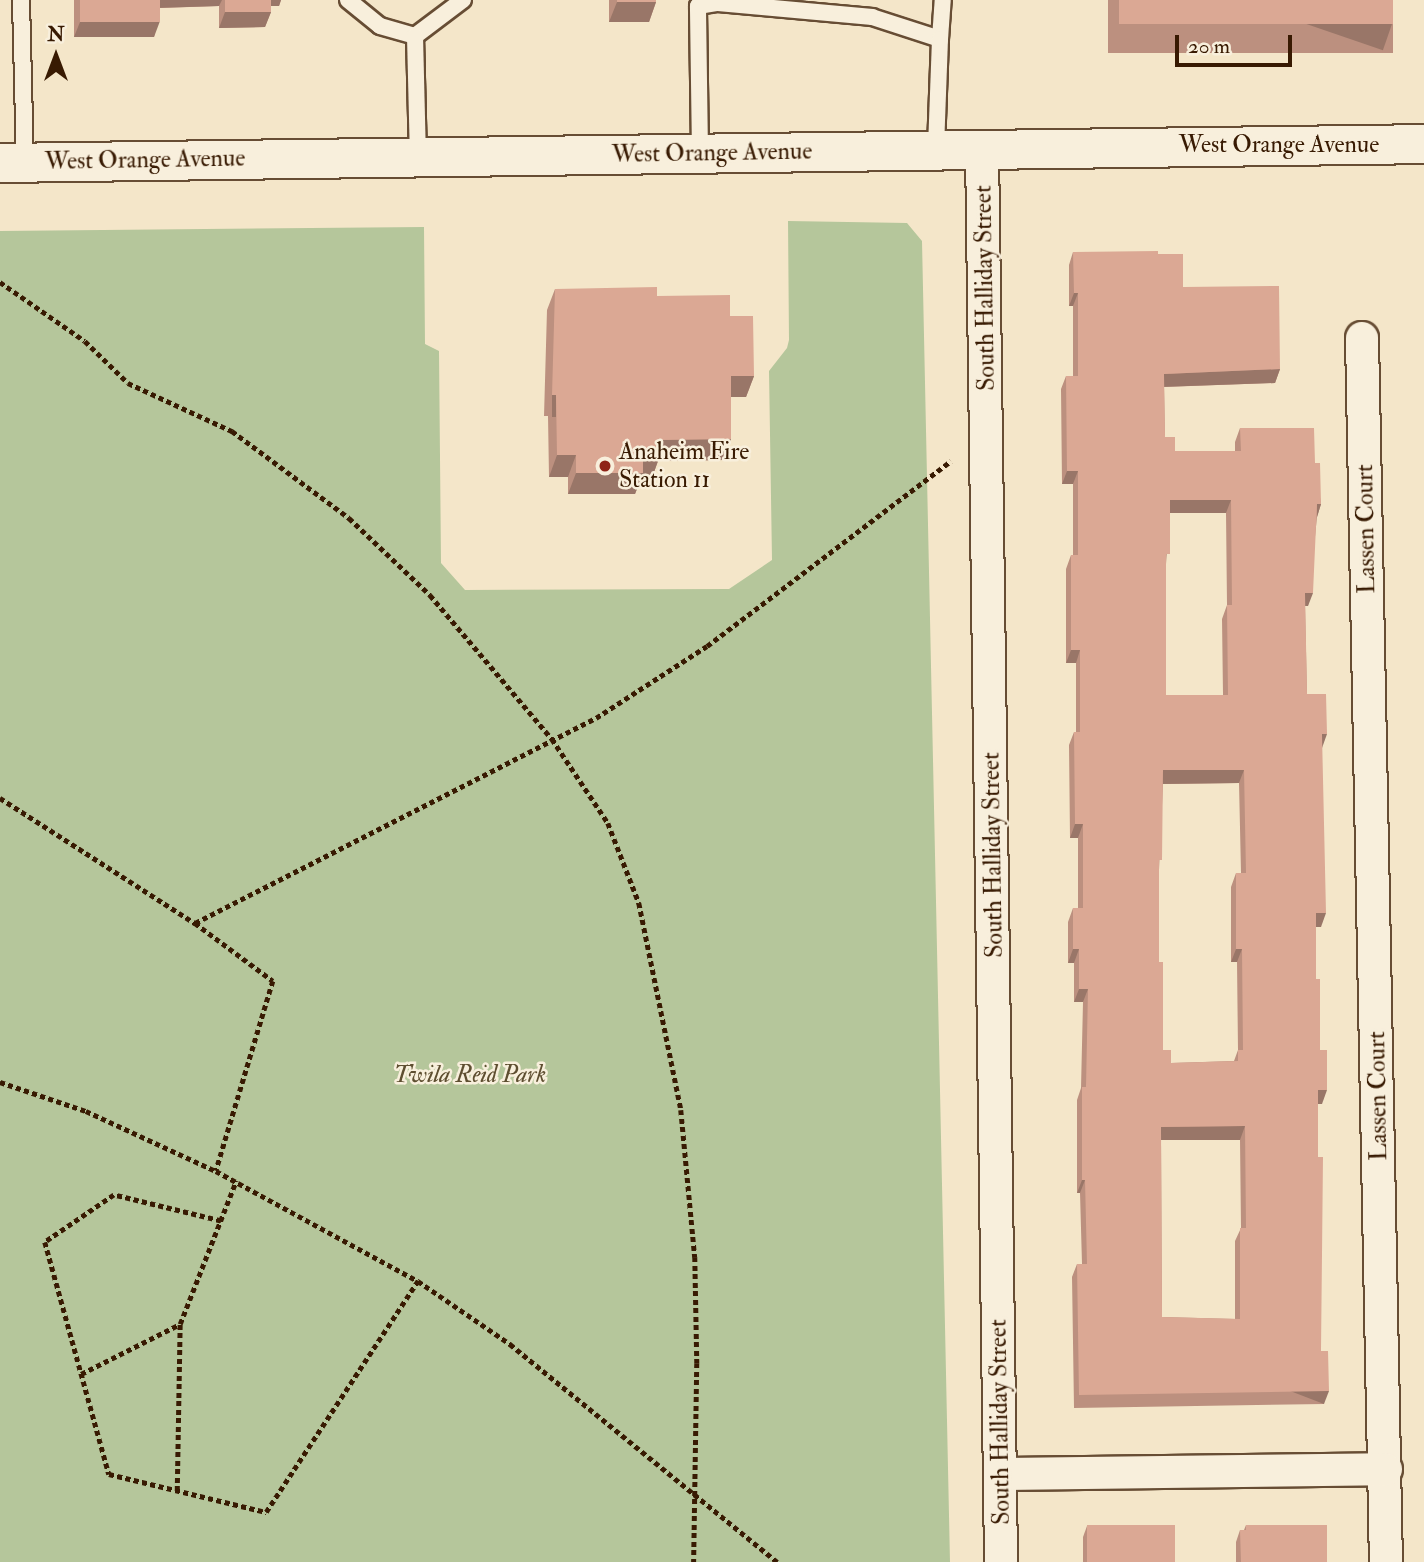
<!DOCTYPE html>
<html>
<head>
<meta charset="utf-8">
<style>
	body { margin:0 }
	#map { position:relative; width:1424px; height:1562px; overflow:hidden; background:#f4e6c9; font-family:"IM FELL Double Pica",serif }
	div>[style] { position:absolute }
	.green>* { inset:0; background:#b5c69b }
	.path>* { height:4.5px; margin-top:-2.25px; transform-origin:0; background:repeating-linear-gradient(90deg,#381a02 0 5px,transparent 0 8.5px) }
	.roads { filter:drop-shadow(2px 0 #674d34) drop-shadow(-2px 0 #674d34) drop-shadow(0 2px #674d34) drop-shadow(0 -2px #674d34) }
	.service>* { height:16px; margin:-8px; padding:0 8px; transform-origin:8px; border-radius:8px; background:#f8efdc }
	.minor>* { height:32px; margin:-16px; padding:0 16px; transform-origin:16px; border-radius:16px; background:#f8efdc }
	.tertiary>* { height:38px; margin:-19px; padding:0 19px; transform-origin:19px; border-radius:19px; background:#f8efdc }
	.wall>* { inset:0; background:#bc907f; transform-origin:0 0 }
	.shaded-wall>* { inset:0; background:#997668; transform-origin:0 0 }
	.building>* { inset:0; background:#dba894; transform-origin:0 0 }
	.dots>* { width:19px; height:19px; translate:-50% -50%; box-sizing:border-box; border:4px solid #f8efdc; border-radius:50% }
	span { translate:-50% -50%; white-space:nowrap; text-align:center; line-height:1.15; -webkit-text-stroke:5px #f8efdc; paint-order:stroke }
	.street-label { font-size:24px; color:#381a02 }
	.poi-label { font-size:24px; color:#381a02 }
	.left { translate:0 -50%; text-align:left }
	.park-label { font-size:24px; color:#5e4e30; font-style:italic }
	.north { position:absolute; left:21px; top:21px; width:70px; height:70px; -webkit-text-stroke:5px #f8efdc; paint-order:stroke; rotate:0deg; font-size:19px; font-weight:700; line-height:28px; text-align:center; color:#381a02 }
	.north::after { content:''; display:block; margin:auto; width:24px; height:32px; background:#381a02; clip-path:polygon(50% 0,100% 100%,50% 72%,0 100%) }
	.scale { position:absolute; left:1175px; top:35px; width:117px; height:32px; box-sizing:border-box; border:4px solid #381a02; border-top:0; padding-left:9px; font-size:21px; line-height:24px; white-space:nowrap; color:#381a02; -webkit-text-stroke:5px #f8efdc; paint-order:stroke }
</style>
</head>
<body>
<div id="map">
	<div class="green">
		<i style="clip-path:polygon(788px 221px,907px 223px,922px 241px,950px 1562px,0 1562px,0 231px,424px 227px,425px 344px,439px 351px,441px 563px,465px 590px,729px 589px,772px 560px,769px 371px,787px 348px,789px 340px)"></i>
	</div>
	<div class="path">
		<i style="left:0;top:282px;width:103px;rotate:34.8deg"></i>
		<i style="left:85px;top:341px;width:60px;rotate:44.3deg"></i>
		<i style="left:128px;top:383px;width:115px;rotate:24.8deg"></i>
		<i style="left:232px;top:431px;width:146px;rotate:36.6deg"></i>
		<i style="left:349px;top:518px;width:112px;rotate:43.5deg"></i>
		<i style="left:430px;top:595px;width:189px;rotate:49.7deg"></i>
		<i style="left:552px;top:739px;width:101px;rotate:56.3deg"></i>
		<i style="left:608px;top:823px;width:86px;rotate:68.8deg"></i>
		<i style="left:639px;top:903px;width:211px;rotate:78.5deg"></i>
		<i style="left:681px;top:1110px;width:148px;rotate:84.6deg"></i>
		<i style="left:695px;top:1257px;width:106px;rotate:88.9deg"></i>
		<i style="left:697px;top:1363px;width:199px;rotate:90.9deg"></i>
		<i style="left:0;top:798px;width:232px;rotate:32.7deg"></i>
		<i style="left:195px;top:923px;width:97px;rotate:36.6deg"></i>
		<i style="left:273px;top:981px;width:198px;rotate:106.7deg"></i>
		<i style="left:195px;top:923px;width:450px;rotate:-27.1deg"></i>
		<i style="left:596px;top:718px;width:132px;rotate:-33deg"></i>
		<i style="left:707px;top:646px;width:306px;rotate:-37.2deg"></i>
		<i style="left:0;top:1082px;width:91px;rotate:18.6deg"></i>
		<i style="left:86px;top:1111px;width:143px;rotate:24.8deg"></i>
		<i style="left:216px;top:1171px;width:230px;rotate:28.6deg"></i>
		<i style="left:418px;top:1281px;width:112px;rotate:34.4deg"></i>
		<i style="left:510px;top:1344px;width:345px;rotate:39.2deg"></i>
		<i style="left:221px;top:1221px;width:110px;rotate:-166.3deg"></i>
		<i style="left:114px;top:1195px;width:83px;rotate:145.7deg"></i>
		<i style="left:45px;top:1242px;width:241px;rotate:74.6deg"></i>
		<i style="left:109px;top:1474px;width:162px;rotate:13.6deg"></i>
		<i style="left:266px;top:1512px;width:277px;rotate:-56.7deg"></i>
		<i style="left:81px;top:1374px;width:111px;rotate:-26.8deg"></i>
		<i style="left:177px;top:1491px;width:167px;rotate:-89deg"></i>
		<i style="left:180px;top:1324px;width:154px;rotate:-68.6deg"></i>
	</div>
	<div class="roads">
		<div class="service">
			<i style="left:21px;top:0;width:162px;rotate:88.6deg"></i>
			<i style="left:348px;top:0;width:41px;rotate:39.1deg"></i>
			<i style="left:380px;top:26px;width:36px;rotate:16deg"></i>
			<i style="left:415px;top:36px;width:60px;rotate:-36.9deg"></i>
			<i style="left:415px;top:36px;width:121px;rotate:88.6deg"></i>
			<i style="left:940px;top:39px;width:39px;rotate:-86deg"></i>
			<i style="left:700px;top:153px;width:147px;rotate:-90.8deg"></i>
			<i style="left:698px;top:6px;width:20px;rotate:-9deg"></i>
			<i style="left:718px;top:3px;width:155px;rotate:5.2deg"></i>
			<i style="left:872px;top:17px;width:71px;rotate:17.9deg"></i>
			<i style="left:940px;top:39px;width:110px;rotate:92.1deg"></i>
		</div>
		<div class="minor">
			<i style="left:982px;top:148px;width:1414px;rotate:89.23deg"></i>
			<i style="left:1362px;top:338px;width:1224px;rotate:88.88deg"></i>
			<i style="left:1001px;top:1474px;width:385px;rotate:-0.7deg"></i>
		</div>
		<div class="tertiary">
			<i style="left:0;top:163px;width:1424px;rotate:-0.76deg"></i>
		</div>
	</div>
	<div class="wall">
		<i style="clip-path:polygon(74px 0,281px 0,279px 6px,271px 6px,271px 12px,265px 27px,219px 28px,219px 6px,160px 8px,154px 37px,74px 37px)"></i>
		<i style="clip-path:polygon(609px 0,656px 0,656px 2px,649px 22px,609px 22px)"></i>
		<i style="left:1108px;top:0;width:285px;height:53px"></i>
		<i style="clip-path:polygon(evenodd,1073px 252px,1158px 254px,1183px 287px,1280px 369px,1275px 383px,1164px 387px,1165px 437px,1175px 451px,1235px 451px,1235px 442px,1240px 428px,1315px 463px,1321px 504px,1317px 517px,1308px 606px,1305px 606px,1307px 694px,1322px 747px,1321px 927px,1316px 927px,1316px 979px,1322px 1104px,1318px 1104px,1318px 1157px,1321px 1351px,1324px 1404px,1074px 1408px,1072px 1277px,1077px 1264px,1082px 1264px,1080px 1193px,1077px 1193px,1077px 1100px,1081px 1088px,1083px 1002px,1074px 1002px,1074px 963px,1068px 963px,1068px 922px,1073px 908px,1078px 908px,1078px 838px,1070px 838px,1069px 745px,1074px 732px,1076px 732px,1076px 663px,1066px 663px,1066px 569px,1071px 555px,1073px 555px,1073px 484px,1062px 484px,1061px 389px,1066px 376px,1073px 376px,1073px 306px,1069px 306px,1069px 265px,1073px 252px,1170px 513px,1226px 513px,1227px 605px,1222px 619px,1223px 695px,1166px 695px,1166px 564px,1170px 513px,1073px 252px,1239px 783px,1241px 873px,1236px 873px,1231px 887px,1231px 962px,1237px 962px,1238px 1050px,1234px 1061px,1171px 1063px,1163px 1050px,1159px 962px,1159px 870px,1163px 784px,1239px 783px,1073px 252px,1161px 1140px,1240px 1140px,1241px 1228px,1235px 1241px,1235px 1319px,1162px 1317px,1161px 1140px)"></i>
		<i style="clip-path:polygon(555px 289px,657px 296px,730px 316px,754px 376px,746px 397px,731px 397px,724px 460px,658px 461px,653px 475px,642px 476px,635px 494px,568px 494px,568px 477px,549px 477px,548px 416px,544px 416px,547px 310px)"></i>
		<i style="clip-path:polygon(1246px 1525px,1327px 1562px,1236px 1562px,1236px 1542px,1240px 1530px,1244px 1530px)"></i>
		<i style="clip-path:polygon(1087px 1526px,1175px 1562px,1083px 1562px,1083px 1537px)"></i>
	</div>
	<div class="shaded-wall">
		<i style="clip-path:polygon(157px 0,222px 0,219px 6px,154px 8px)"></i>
		<i style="clip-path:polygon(267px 0,281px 0,279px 6px,265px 6px)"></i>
		<i style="clip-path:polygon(617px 2px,656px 2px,649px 22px,609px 22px)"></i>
		<i style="clip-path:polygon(225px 12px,271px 12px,265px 27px,219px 28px)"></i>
		<i style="clip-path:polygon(160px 21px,154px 37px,74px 37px,80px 22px)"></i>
		<i style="left:1393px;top:21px;width:31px;height:273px;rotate:109deg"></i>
		<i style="clip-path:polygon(1074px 293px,1078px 293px,1073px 306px,1069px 306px)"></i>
		<i style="clip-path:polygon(1280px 369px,1275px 383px,1159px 387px,1164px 374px)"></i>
		<i style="clip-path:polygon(731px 376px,754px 376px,746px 397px,723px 397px)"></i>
		<i style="left:552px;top:395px;width:4px;height:22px"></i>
		<i style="clip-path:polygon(731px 439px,724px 460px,658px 461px,653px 475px,642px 476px,635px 494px,568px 494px,576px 473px,643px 455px,660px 440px)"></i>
		<i style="clip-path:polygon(557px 455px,576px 455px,568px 477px,549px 477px)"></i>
		<i style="clip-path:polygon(1067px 471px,1078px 471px,1073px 484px,1062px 484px)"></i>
		<i style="clip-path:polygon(1170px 500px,1231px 500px,1226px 513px,1165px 513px)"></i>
		<i style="clip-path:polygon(1317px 504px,1321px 504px,1317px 517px)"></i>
		<i style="clip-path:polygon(1305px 593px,1313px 593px,1308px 606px,1300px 606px)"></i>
		<i style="clip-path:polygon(1071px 650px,1080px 650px,1076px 663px,1066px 663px)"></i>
		<i style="clip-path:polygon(1322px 734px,1327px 734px,1322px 748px)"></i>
		<i style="clip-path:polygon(1163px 770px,1244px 770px,1239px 783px,1159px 784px)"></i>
		<i style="clip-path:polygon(1075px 824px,1083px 824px,1078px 838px,1070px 838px)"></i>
		<i style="clip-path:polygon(1316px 913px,1326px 913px,1321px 927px,1311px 927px)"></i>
		<i style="clip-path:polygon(1073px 949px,1079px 949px,1074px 963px,1068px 963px)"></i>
		<i style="clip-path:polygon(1236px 949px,1242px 949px,1237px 962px,1231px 962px)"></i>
		<i style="clip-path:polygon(1079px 989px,1088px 989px,1083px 1002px,1074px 1002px)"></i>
		<i style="clip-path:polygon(1318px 1090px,1327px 1090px,1322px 1104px,1313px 1104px)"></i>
		<i style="clip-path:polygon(1245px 1126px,1240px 1140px,1156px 1140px,1161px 1127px)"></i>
		<i style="clip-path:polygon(1082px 1180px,1085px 1180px,1080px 1193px,1077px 1193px)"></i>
		<i style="left:1329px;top:1391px;width:14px;height:250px;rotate:111deg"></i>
	</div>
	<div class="building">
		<i style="left:80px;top:0;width:80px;height:22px"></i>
		<i style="left:225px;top:0;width:46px;height:12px"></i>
		<i style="left:617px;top:0;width:39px;height:2px"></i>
		<i style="left:1119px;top:0;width:274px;height:24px"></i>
		<i style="clip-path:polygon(evenodd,1158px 251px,1158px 254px,1183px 254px,1183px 287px,1279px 286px,1280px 369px,1164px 374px,1165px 437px,1175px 437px,1175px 451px,1241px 451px,1240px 428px,1314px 428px,1315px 463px,1320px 463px,1321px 504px,1317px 504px,1313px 593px,1305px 593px,1307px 694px,1326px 694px,1327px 734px,1322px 734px,1326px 913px,1316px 913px,1316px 979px,1320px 979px,1320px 1050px,1327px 1050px,1327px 1090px,1318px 1090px,1318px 1157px,1323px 1157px,1321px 1351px,1328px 1351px,1329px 1391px,1079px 1395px,1077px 1264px,1087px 1264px,1085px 1180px,1082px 1180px,1082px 1087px,1086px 1087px,1088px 989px,1079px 989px,1079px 949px,1073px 949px,1073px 908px,1083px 908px,1083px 824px,1075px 824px,1074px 732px,1080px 732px,1080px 650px,1071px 650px,1071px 555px,1078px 555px,1078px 471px,1067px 471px,1066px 376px,1078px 376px,1078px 293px,1074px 293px,1073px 252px,1158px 251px,1170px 500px,1231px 500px,1232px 605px,1227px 605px,1228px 695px,1166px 695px,1166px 554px,1170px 554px,1170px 500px,1158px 251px,1163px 770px,1244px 770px,1246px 873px,1236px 873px,1236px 949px,1242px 949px,1243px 1050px,1238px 1050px,1238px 1061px,1171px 1063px,1171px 1050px,1163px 1050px,1163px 962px,1159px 962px,1159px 860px,1162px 860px,1163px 770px,1158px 251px,1245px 1126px,1246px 1228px,1240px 1228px,1240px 1319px,1162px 1317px,1161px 1127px,1245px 1126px)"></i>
		<i style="clip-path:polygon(657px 287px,657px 296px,730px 295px,730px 316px,753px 316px,754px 376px,731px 376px,731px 439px,660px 440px,661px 454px,643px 455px,643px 473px,576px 473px,576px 455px,557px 455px,556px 395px,552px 395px,555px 289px)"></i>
		<i style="left:1175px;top:1525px;width:37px;height:88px;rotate:90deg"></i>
		<i style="clip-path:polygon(1246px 1525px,1327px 1525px,1327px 1562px,1241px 1562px,1240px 1530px,1246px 1530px)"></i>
	</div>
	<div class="dots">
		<i style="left:605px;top:466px;background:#8f2418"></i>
	</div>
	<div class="street-label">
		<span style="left:1279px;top:145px">West Orange Avenue</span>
		<span style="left:712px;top:153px;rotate:-1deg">West Orange Avenue</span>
		<span style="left:145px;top:160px;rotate:-1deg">West Orange Avenue</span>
		<span style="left:985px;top:288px;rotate:-91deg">South Halliday Street</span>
		<span style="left:1366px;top:529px;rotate:-91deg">Lassen Court</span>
		<span style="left:993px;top:855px;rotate:-91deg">South Halliday Street</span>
		<span style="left:1378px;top:1096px;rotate:-91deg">Lassen Court</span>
		<span style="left:1000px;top:1422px;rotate:-91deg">South Halliday Street</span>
	</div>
	<div class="poi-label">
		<span class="left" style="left:619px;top:466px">Anaheim Fire<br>Station 11</span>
	</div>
	<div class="park-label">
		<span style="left:470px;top:1075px">Twila Reid Park</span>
	</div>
	<div class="north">N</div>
	<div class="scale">20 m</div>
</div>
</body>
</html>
